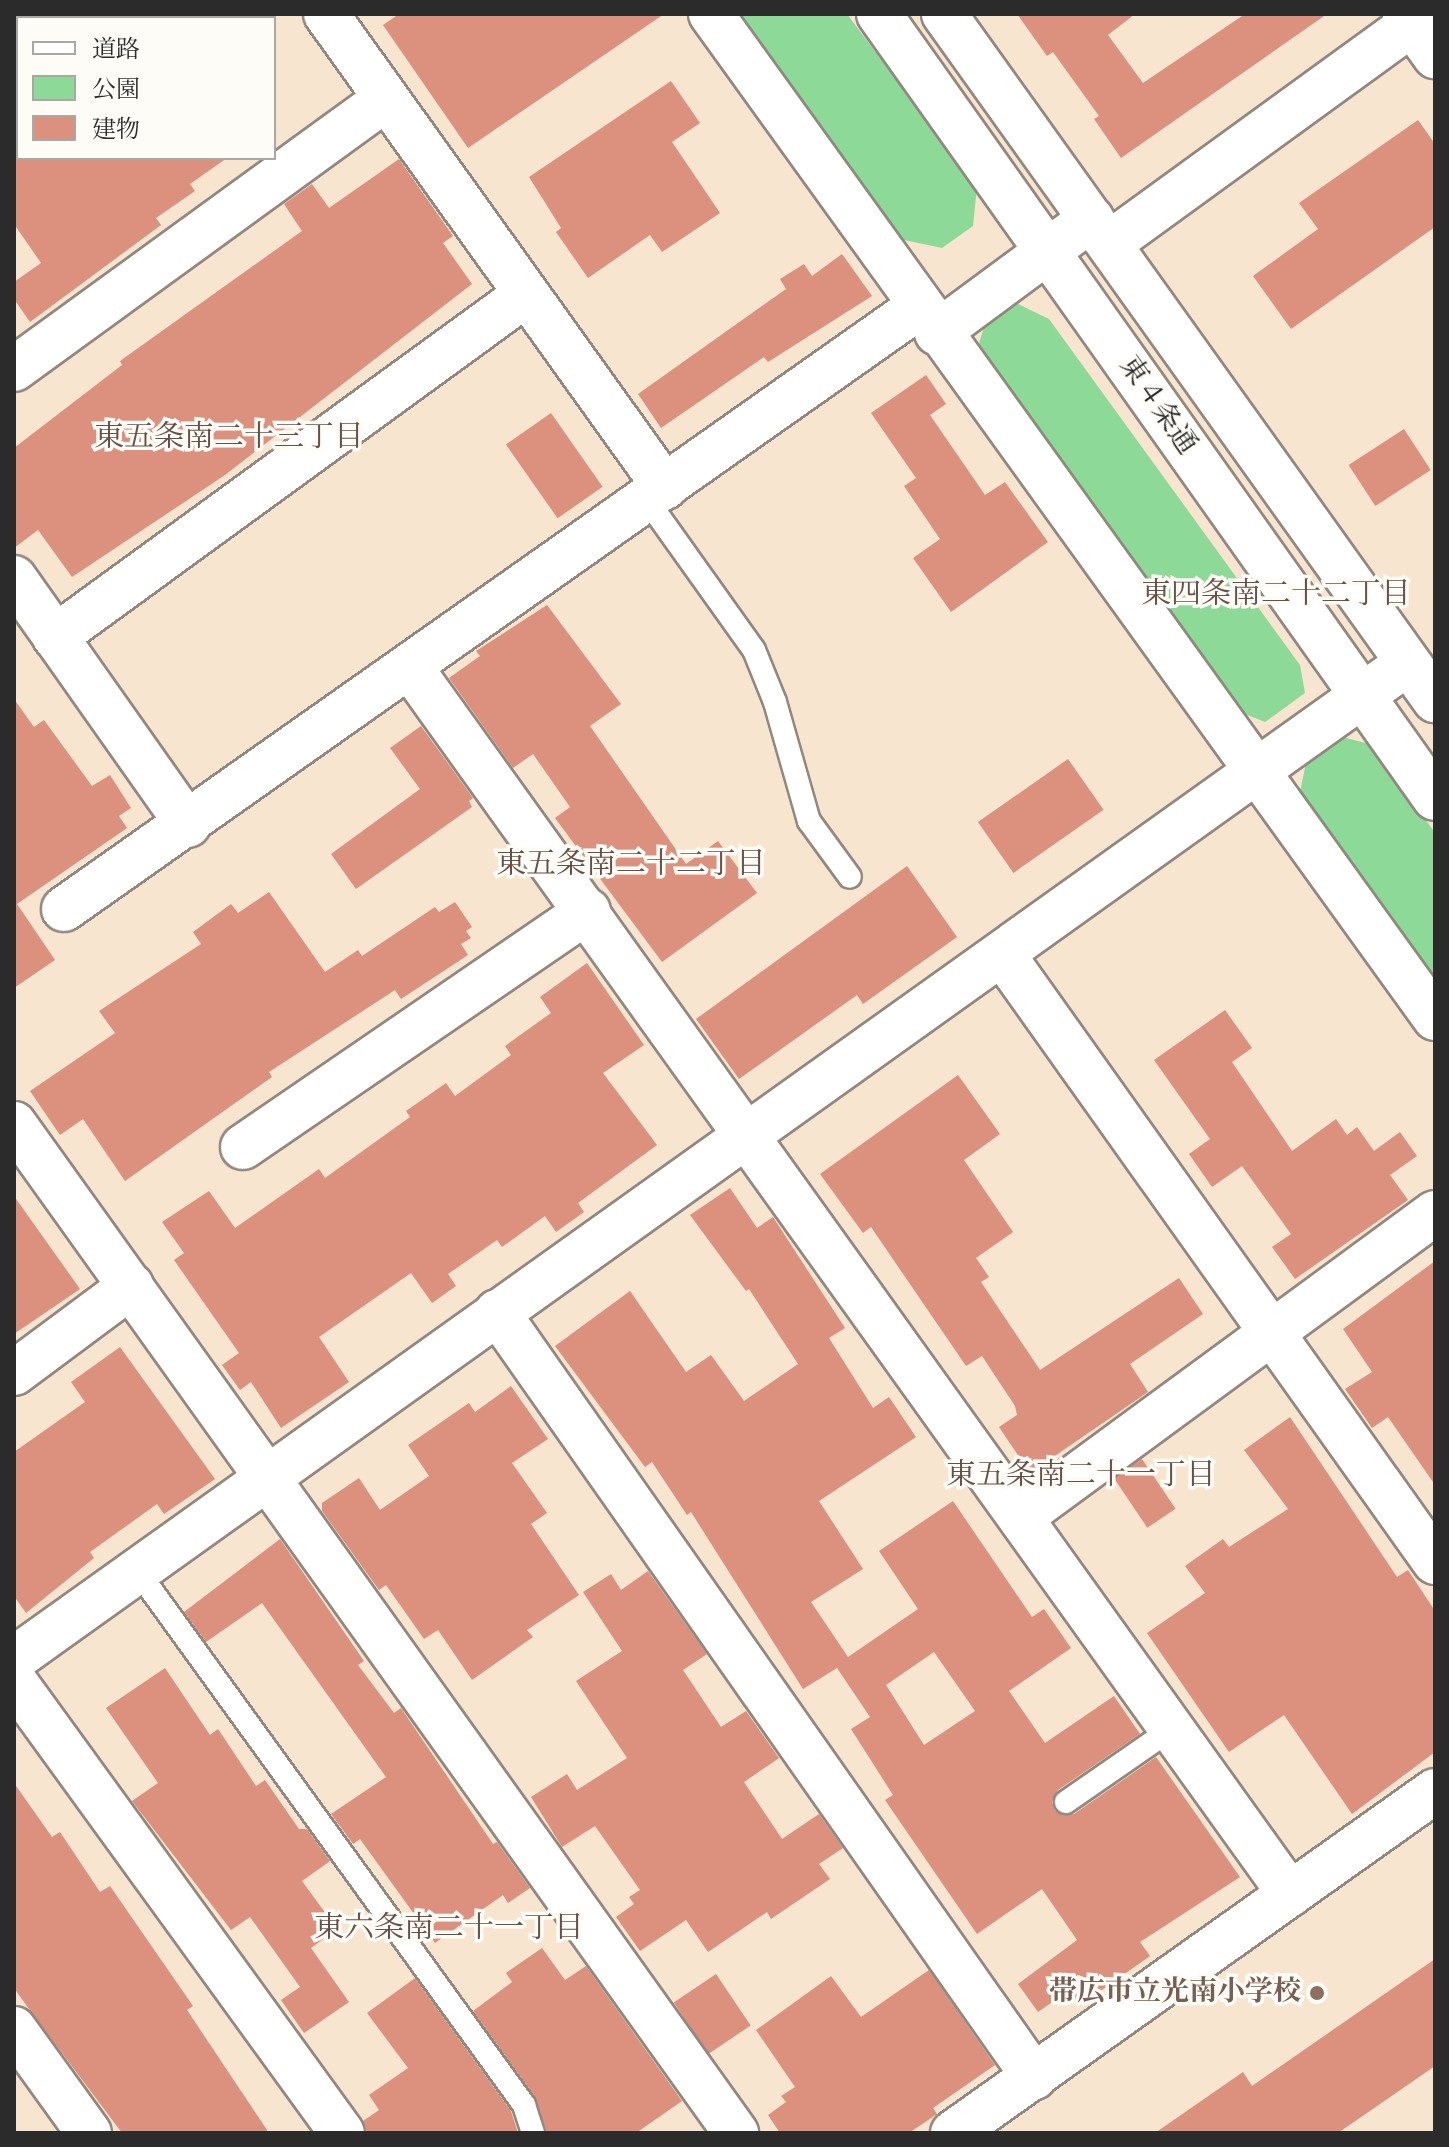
<!DOCTYPE html>
<html>
<head>
<meta charset="utf-8">
<style>
	body { margin:0 }
	#map { position:relative; width:1449px; height:2147px; overflow:hidden; background:#f7e5d0; font-family:Vollkorn,"Noto Serif JP",serif }
	div>[style] { position:absolute }
	.green>* { inset:0; background:#8dd997 }
	.building>* { inset:0; background:#dc917e; transform-origin:0 0 }
	.roads { filter:drop-shadow(2px 0 #91887e) drop-shadow(-2px 0 #91887e) drop-shadow(0 2px #91887e) drop-shadow(0 -2px #91887e) }
	.lane>* { height:22px; margin:-11px; padding:0 11px; transform-origin:11px; border-radius:11px; background:#fff }
	.street>* { height:44px; margin:-22px; padding:0 22px; transform-origin:22px; border-radius:22px; background:#fff }
	.secondary>* { height:44px; margin:-22px; padding:0 22px; transform-origin:22px; border-radius:22px; background:#fff }
	.dots>* { width:22px; height:22px; translate:-50% -50%; box-sizing:border-box; border:4px solid #fdfcf7; border-radius:50% }
	span { translate:-50% -50%; white-space:nowrap; text-align:center; line-height:1.15; -webkit-text-stroke:7px #fdfcf7; paint-order:stroke }
	.street-label { font-size:28px; color:#2b2b2b }
	.education-label { font-size:28px; color:#785e54; font-weight:700 }
	.right { translate:-100% -50%; text-align:right }
	.neighbourhood-label { font-size:30px; color:#694f48 }
	.frame { position:absolute; inset:0; border:16px solid #2b2b2b; pointer-events:none }
	.legend { position:absolute; left:16px; top:16px; width:260px; height:144px; box-sizing:border-box; background:#fdfcf7; border:2px solid #a9a8a5; margin:0; padding:10px 14px; list-style:none; font-size:24px; color:#2b2b2b }
	.legend li { display:flex; align-items:center; gap:16px; height:40px }
	.legend b { width:40px; border:2px solid #a9a8a5 }
</style>
</head>
<body>
<div id="map">
	<div class="green">
		<i style="clip-path:polygon(735px 14px,847px 14px,977px 187px,973px 226px,942px 248px,895px 238px)"></i>
		<i style="clip-path:polygon(1016px 303px,1049px 319px,1300px 665px,1305px 693px,1265px 722px,1230px 708px,977px 350px,984px 327px)"></i>
		<i style="clip-path:polygon(1335px 735px,1373px 745px,1435px 833px,1435px 983px,1300px 792px,1307px 758px)"></i>
	</div>
	<div class="building">
		<i style="clip-path:polygon(399px 14px,664px 14px,468px 148px,383px 25px)"></i>
		<i style="clip-path:polygon(1017px 14px,1135px 14px,1108px 35px,1143px 83px,1245px 14px,1327px 14px,1121px 158px,1094px 119px,1099px 116px,1053px 52px,1047px 56px)"></i>
		<i style="clip-path:polygon(671px 81px,700px 123px,672px 142px,720px 213px,662px 252px,650px 235px,588px 278px,556px 232px,561px 228px,529px 177px)"></i>
		<i style="clip-path:polygon(1418px 120px,1435px 144px,1435px 227px,1291px 329px,1253px 276px,1318px 229px,1299px 203px)"></i>
		<i style="clip-path:polygon(14px 158px,227px 158px,190px 184px,195px 191px,156px 218px,161px 225px,30px 322px,14px 299px,14px 282px,41px 263px,14px 224px)"></i>
		<i style="clip-path:polygon(399px 159px,453px 236px,443px 243px,472px 284px,225px 475px,72px 577px,38px 530px,14px 548px,14px 448px,122px 365px,120px 361px,302px 231px,284px 204px,312px 184px,329px 208px)"></i>
		<i style="clip-path:polygon(842px 254px,872px 296px,768px 362px,764px 357px,661px 428px,638px 394px,786px 289px,780px 279px,804px 264px,812px 276px)"></i>
		<i style="clip-path:polygon(926px 375px,946px 404px,930px 415px,985px 495px,1005px 482px,1048px 542px,951px 612px,913px 558px,940px 539px,904px 486px,916px 478px,871px 413px)"></i>
		<i style="left:551px;top:413px;width:90px;height:55px;rotate:55deg"></i>
		<i style="left:1404px;top:429px;width:49px;height:66px;rotate:57deg"></i>
		<i style="clip-path:polygon(547px 605px,621px 704px,590px 726px,686px 864px,718px 841px,757px 893px,662px 962px,555px 818px,570px 807px,533px 754px,513px 768px,449px 678px,480px 656px,476px 651px)"></i>
		<i style="clip-path:polygon(14px 699px,34px 727px,44px 720px,92px 786px,110px 775px,131px 808px,119px 816px,127px 828px,17px 904px,55px 960px,14px 988px)"></i>
		<i style="clip-path:polygon(421px 726px,473px 798px,469px 801px,472px 807px,356px 889px,331px 854px,420px 789px,390px 748px)"></i>
		<i style="left:1068px;top:759px;width:62px;height:110px;rotate:55deg"></i>
		<i style="clip-path:polygon(907px 866px,957px 937px,863px 1004px,857px 995px,739px 1079px,696px 1019px)"></i>
		<i style="clip-path:polygon(269px 892px,325px 972px,358px 950px,362px 956px,435px 907px,439px 912px,455px 902px,472px 927px,466px 931px,471px 938px,461px 944px,468px 955px,401px 999px,395px 990px,269px 1072px,272px 1077px,125px 1181px,83px 1119px,60px 1135px,30px 1091px,115px 1033px,99px 1011px,201px 944px,193px 932px,231px 904px,238px 913px)"></i>
		<i style="clip-path:polygon(587px 963px,644px 1045px,603px 1073px,657px 1145px,578px 1203px,584px 1212px,556px 1232px,545px 1216px,502px 1247px,497px 1240px,448px 1274px,456px 1286px,432px 1303px,411px 1273px,319px 1337px,349px 1382px,281px 1428px,251px 1382px,240px 1390px,222px 1365px,239px 1353px,174px 1260px,184px 1253px,162px 1222px,209px 1191px,235px 1228px,319px 1169px,325px 1178px,410px 1117px,406px 1111px,446px 1083px,455px 1096px,511px 1055px,505px 1046px,551px 1013px,540px 997px)"></i>
		<i style="clip-path:polygon(1225px 1010px,1252px 1048px,1232px 1062px,1292px 1151px,1336px 1119px,1347px 1135px,1357px 1127px,1374px 1151px,1400px 1132px,1417px 1156px,1390px 1175px,1408px 1200px,1295px 1279px,1272px 1247px,1291px 1234px,1242px 1166px,1212px 1187px,1189px 1154px,1210px 1139px,1154px 1060px)"></i>
		<i style="clip-path:polygon(958px 1075px,1000px 1134px,964px 1160px,1013px 1232px,976px 1258px,989px 1277px,981px 1282px,1040px 1370px,1179px 1278px,1203px 1314px,1130px 1364px,1148px 1392px,1030px 1473px,999px 1427px,1017px 1415px,1015px 1406px,982px 1356px,966px 1366px,871px 1227px,863px 1233px,820px 1174px)"></i>
		<i style="clip-path:polygon(evenodd,730px 1188px,757px 1228px,773px 1217px,845px 1328px,829px 1338px,873px 1408px,889px 1397px,916px 1437px,819px 1501px,863px 1569px,811px 1602px,848px 1657px,918px 1609px,879px 1551px,953px 1501px,1032px 1617px,1044px 1609px,1071px 1648px,1009px 1691px,1045px 1743px,1114px 1696px,1140px 1734px,1058px 1790px,1052px 1802px,1055px 1811px,1074px 1814px,1156px 1757px,1240px 1877px,1140px 1942px,1150px 1956px,1079px 2006px,1068px 1991px,1038px 2012px,1018px 1984px,1077px 1940px,1042px 1889px,977px 1934px,885px 1800px,893px 1795px,851px 1729px,870px 1717px,837px 1668px,803px 1689px,691px 1512px,687px 1515px,652px 1462px,645px 1467px,555px 1346px,630px 1291px,686px 1372px,711px 1355px,744px 1401px,798px 1364px,749px 1289px,746px 1291px,690px 1215px,730px 1188px,934px 1652px,975px 1711px,924px 1745px,886px 1685px,934px 1652px)"></i>
		<i style="clip-path:polygon(14px 1196px,80px 1289px,14px 1334px)"></i>
		<i style="clip-path:polygon(1435px 1261px,1435px 1485px,1388px 1417px,1372px 1428px,1345px 1389px,1372px 1372px,1343px 1329px)"></i>
		<i style="clip-path:polygon(120px 1347px,215px 1479px,164px 1514px,157px 1504px,90px 1552px,94px 1558px,26px 1613px,14px 1596px,14px 1452px,85px 1402px,71px 1382px)"></i>
		<i style="clip-path:polygon(511px 1386px,548px 1439px,512px 1463px,547px 1513px,531px 1524px,579px 1595px,527px 1630px,533px 1637px,472px 1680px,438px 1630px,424px 1639px,386px 1585px,379px 1590px,322px 1511px,322px 1503px,359px 1478px,380px 1510px,429px 1476px,408px 1445px,469px 1403px,475px 1412px)"></i>
		<i style="clip-path:polygon(1290px 1417px,1397px 1577px,1408px 1570px,1435px 1611px,1435px 1752px,1352px 1814px,1284px 1715px,1229px 1752px,1147px 1633px,1205px 1593px,1185px 1566px,1223px 1539px,1229px 1547px,1288px 1509px,1244px 1450px)"></i>
		<i style="left:1142px;top:1459px;width:60px;height:34px;rotate:56deg"></i>
		<i style="clip-path:polygon(280px 1539px,364px 1661px,358px 1665px,394px 1713px,401px 1708px,493px 1844px,497px 1842px,530px 1888px,508px 1903px,503px 1895px,435px 1943px,360px 1839px,353px 1844px,331px 1814px,386px 1777px,262px 1603px,206px 1642px,184px 1612px)"></i>
		<i style="clip-path:polygon(648px 1571px,707px 1654px,683px 1670px,721px 1727px,746px 1711px,779px 1758px,744px 1782px,782px 1839px,819px 1814px,843px 1848px,819px 1864px,830px 1879px,771px 1919px,767px 1912px,708px 1952px,686px 1920px,640px 1951px,616px 1917px,634px 1904px,629px 1897px,640px 1890px,595px 1826px,562px 1847px,531px 1797px,567px 1774px,577px 1790px,627px 1758px,576px 1681px,622px 1651px,583px 1592px,611px 1574px,621px 1590px)"></i>
		<i style="clip-path:polygon(165px 1668px,210px 1735px,218px 1729px,256px 1786px,265px 1780px,299px 1829px,307px 1829px,330px 1861px,302px 1881px,337px 1929px,311px 1948px,349px 2002px,304px 2033px,281px 2000px,300px 1987px,250px 1917px,231px 1930px,132px 1801px,158px 1783px,106px 1708px)"></i>
		<i style="clip-path:polygon(14px 1783px,52px 1837px,60px 1832px,100px 1892px,110px 1886px,193px 2006px,187px 2010px,269px 2133px,122px 2133px,29px 2009px,14px 1988px)"></i>
		<i style="clip-path:polygon(542px 1948px,565px 1980px,586px 1966px,682px 2101px,636px 2133px,547px 2133px,535px 2097px,473px 2011px,512px 1982px,506px 1973px)"></i>
		<i style="clip-path:polygon(1435px 1959px,1435px 2066px,1338px 2133px,1155px 2133px,1243px 2072px,1252px 2086px)"></i>
		<i style="clip-path:polygon(929px 1970px,995px 2065px,933px 2108px,937px 2114px,909px 2133px,780px 2133px,768px 2115px,786px 2102px,781px 2096px,795px 2087px,756px 2030px,831px 1976px,861px 2017px)"></i>
		<i style="left:716px;top:1974px;width:62px;height:51px;rotate:56deg"></i>
		<i style="clip-path:polygon(415px 1978px,511px 2111px,518px 2133px,367px 2133px,363px 2121px,379px 2110px,369px 2095px,408px 2068px,367px 2013px)"></i>
	</div>
	<div class="roads">
		<div class="lane">
			<i style="left:647px;top:500px;width:184px;rotate:54.5deg"></i>
			<i style="left:754px;top:650px;width:56px;rotate:68deg"></i>
			<i style="left:775px;top:702px;width:124px;rotate:74.1deg"></i>
			<i style="left:809px;top:821px;width:69px;rotate:53.8deg"></i>
			<i style="left:136px;top:1569px;width:662px;rotate:54.1deg"></i>
			<i style="left:524px;top:2105px;width:29px;rotate:72deg"></i>
			<i style="left:1066px;top:1802px;width:130px;rotate:-34.7deg"></i>
		</div>
		<div class="street">
			<i style="left:326px;top:14px;width:582px;rotate:54.37deg"></i>
			<i style="left:711px;top:14px;width:1238px;rotate:54.2deg"></i>
			<i style="left:1405px;top:14px;width:52px;rotate:54.5deg"></i>
			<i style="left:94px;top:18px;width:6px;rotate:-39deg"></i>
			<i style="left:14px;top:75px;width:5px;rotate:-37deg"></i>
			<i style="left:937px;top:333px;width:192px;rotate:-36.5deg"></i>
			<i style="left:14px;top:369px;width:459px;rotate:-36deg"></i>
			<i style="left:14px;top:578px;width:302px;rotate:54.8deg"></i>
			<i style="left:55px;top:637px;width:581px;rotate:-36.04deg"></i>
			<i style="left:410px;top:667px;width:1510px;rotate:54.35deg"></i>
			<i style="left:64px;top:909px;width:1047px;rotate:-35.16deg"></i>
			<i style="left:1003px;top:955px;width:745px;rotate:54.56deg"></i>
			<i style="left:14px;top:1124px;width:1241px;rotate:54.41deg"></i>
			<i style="left:243px;top:1147px;width:418px;rotate:-34.4deg"></i>
			<i style="left:497px;top:1312px;width:935px;rotate:54.93deg"></i>
			<i style="left:14px;top:1373px;width:146px;rotate:-36.6deg"></i>
			<i style="left:1022px;top:1516px;width:512px;rotate:-36.27deg"></i>
			<i style="left:14px;top:1659px;width:1713px;rotate:-35.55deg"></i>
			<i style="left:14px;top:1681px;width:558px;rotate:54.03deg"></i>
			<i style="left:14px;top:2029px;width:128px;rotate:54.2deg"></i>
		</div>
		<div class="secondary">
			<i style="left:879px;top:14px;width:961px;rotate:54.66deg"></i>
			<i style="left:944px;top:14px;width:844px;rotate:54.41deg"></i>
			<i style="left:1110px;top:243px;width:389px;rotate:-36deg"></i>
			<i style="left:953px;top:2133px;width:591px;rotate:-35.36deg"></i>
		</div>
	</div>
	<div class="dots">
		<i style="left:1317px;top:1993px;background:#8d6e63"></i>
	</div>
	<div class="street-label">
		<span style="left:1157px;top:406px;rotate:55deg">東４条通</span>
	</div>
	<div class="education-label">
		<span class="right" style="left:1301px;top:1993px">帯広市立光南小学校</span>
	</div>
	<div class="neighbourhood-label">
		<span style="left:229px;top:438px">東五条南二十三丁目</span>
		<span style="left:1276px;top:595px">東四条南二十二丁目</span>
		<span style="left:631px;top:865px">東五条南二十二丁目</span>
		<span style="left:1081px;top:1476px">東五条南二十一丁目</span>
		<span style="left:449px;top:1929px">東六条南二十一丁目</span>
	</div>
	<div class="frame"></div>
	<ul class="legend">
	<li><b style="height:10px;background:#fff"></b>道路</li>
	<li><b style="height:22px;background:#8dd997"></b>公園</li>
	<li><b style="height:22px;background:#dc917e"></b>建物</li>
	</ul>
</div>
</body>
</html>
